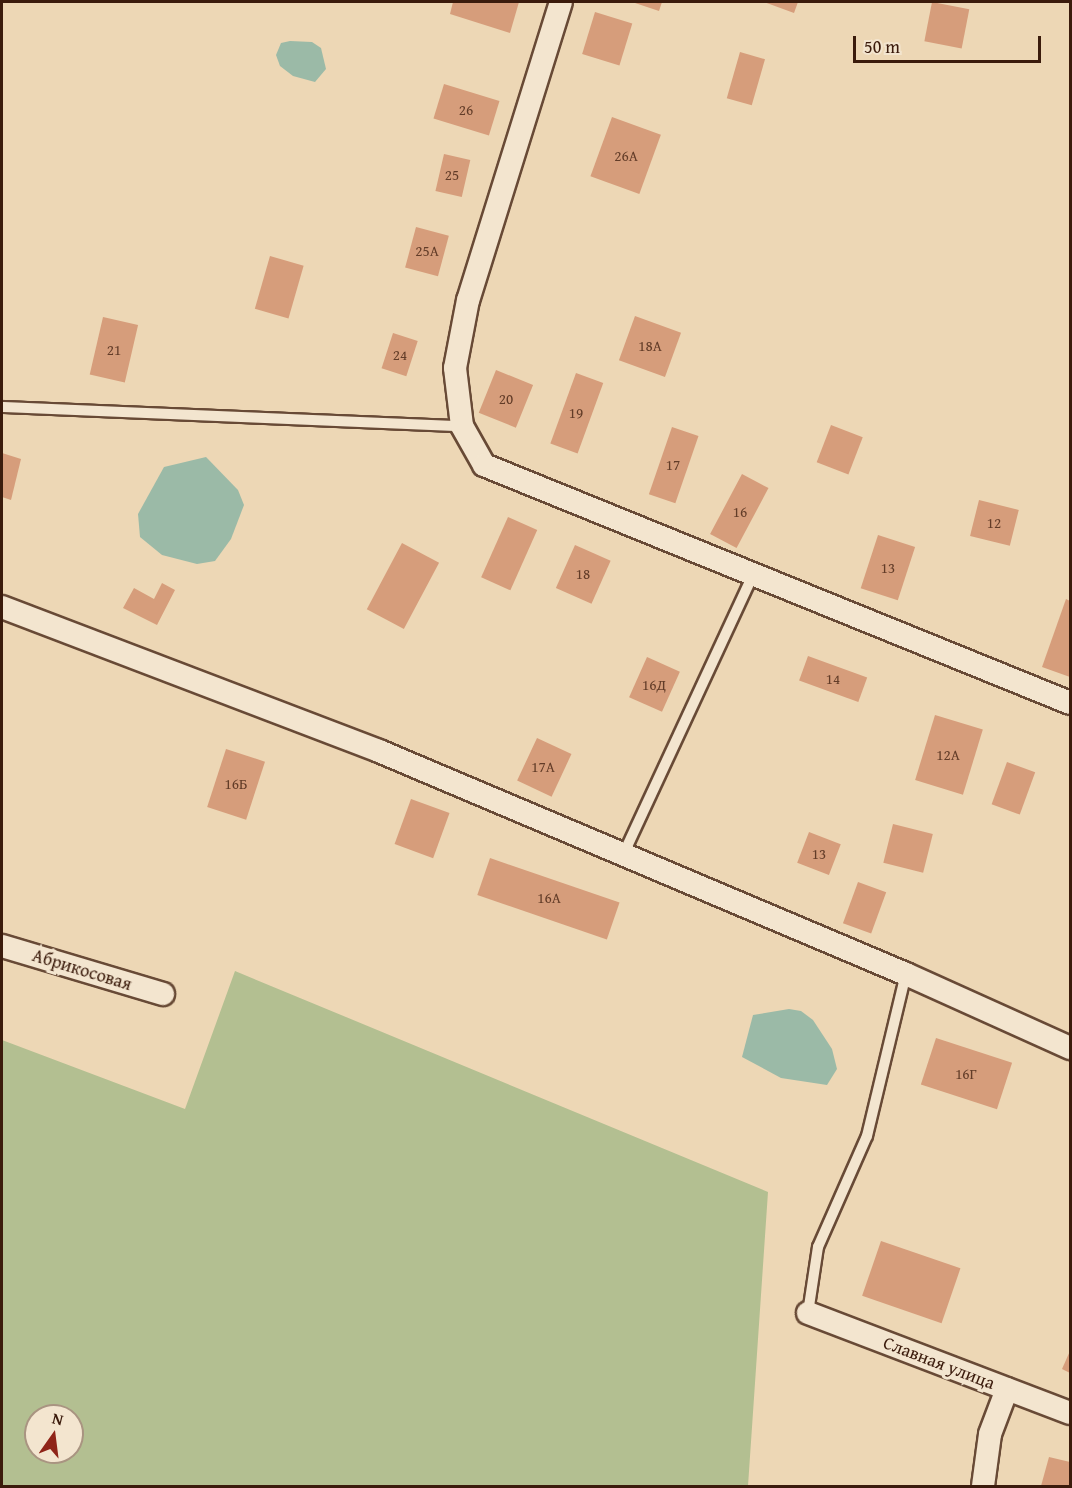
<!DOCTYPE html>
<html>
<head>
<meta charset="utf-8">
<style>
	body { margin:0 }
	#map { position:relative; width:1072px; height:1488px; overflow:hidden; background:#edd7b5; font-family:"Gentium Book Plus",serif }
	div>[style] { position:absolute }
	.green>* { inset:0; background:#b3bf91 }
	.water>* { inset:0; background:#9bbaa7 }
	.building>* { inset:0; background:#d69d7b; transform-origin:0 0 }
	.roads { filter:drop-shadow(2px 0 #684a36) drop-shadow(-2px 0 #684a36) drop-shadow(0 2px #684a36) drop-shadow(0 -2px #684a36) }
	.service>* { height:10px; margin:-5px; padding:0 5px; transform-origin:5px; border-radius:5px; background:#f3e5cf }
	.minor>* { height:22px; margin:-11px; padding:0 11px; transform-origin:11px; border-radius:11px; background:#f3e5cf }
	span { translate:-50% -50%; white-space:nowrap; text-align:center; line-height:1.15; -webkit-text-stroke:6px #f3e5cf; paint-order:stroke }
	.number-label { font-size:15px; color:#623c28 }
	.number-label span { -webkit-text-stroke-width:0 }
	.street-label { font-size:18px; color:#3b1b0c }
	.frame { position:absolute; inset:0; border:3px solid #3b1b0c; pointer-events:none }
	.north { position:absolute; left:24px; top:1404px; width:60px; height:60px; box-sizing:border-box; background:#f3e5cf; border:2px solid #a99481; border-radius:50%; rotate:14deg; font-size:16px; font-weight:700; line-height:24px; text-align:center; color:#3b1b0c }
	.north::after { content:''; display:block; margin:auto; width:21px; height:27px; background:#8f2418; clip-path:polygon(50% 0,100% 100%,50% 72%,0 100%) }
	.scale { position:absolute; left:853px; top:36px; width:188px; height:27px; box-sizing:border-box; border:3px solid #3b1b0c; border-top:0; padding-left:8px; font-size:18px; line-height:21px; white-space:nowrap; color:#3b1b0c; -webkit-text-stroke:4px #f3e5cf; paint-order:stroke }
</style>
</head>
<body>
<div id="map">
	<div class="green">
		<i style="clip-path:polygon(evenodd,235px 971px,768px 1192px,748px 1486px,2px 1486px,2px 1040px,185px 1109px,235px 971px,36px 1416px,72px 1416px,72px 1452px,36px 1452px,36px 1416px)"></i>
	</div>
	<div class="water">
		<i style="clip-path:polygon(290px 41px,312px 42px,321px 48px,326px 69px,315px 82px,293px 76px,280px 66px,276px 55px,281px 43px)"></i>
		<i style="clip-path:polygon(206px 457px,238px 490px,244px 505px,231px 539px,215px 561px,197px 564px,162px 555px,140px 537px,138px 514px,164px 467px)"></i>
		<i style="clip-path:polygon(789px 1009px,801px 1011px,813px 1020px,832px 1049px,837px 1069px,827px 1085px,781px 1078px,742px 1057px,753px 1015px)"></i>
	</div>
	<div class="building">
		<i style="clip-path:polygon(453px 2px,519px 2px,510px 33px,450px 14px)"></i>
		<i style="clip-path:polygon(632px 2px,662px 2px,659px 11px)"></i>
		<i style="clip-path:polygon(764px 2px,798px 2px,794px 13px)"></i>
		<i style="left:932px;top:2px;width:38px;height:40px;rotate:11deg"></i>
		<i style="left:595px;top:12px;width:39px;height:44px;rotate:17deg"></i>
		<i style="left:740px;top:52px;width:26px;height:48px;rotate:16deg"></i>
		<i style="left:444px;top:84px;width:58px;height:36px;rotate:17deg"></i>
		<i style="left:612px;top:117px;width:52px;height:63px;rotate:20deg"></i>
		<i style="left:444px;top:154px;width:27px;height:38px;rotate:13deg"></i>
		<i style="left:416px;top:227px;width:34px;height:42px;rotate:15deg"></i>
		<i style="left:270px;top:256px;width:35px;height:55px;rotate:16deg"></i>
		<i style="left:635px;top:316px;width:49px;height:47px;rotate:20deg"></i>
		<i style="left:103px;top:317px;width:36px;height:59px;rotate:13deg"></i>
		<i style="left:393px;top:333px;width:26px;height:37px;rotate:18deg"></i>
		<i style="left:496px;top:370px;width:40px;height:46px;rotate:22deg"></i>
		<i style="left:576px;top:373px;width:29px;height:75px;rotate:20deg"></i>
		<i style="left:831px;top:425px;width:34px;height:40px;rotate:21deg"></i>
		<i style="left:672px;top:427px;width:28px;height:71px;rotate:19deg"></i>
		<i style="clip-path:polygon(2px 453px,21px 459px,11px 500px,2px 497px)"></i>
		<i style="left:742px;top:474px;width:30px;height:68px;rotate:28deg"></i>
		<i style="left:979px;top:500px;width:41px;height:37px;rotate:14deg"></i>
		<i style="left:508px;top:517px;width:32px;height:66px;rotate:24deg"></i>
		<i style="left:878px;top:535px;width:39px;height:56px;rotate:18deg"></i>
		<i style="left:402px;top:543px;width:42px;height:75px;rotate:28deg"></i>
		<i style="left:575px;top:545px;width:39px;height:47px;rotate:24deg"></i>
		<i style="clip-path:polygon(162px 583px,175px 590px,157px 625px,123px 608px,134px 588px,154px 599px)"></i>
		<i style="clip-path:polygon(1066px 599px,1070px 601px,1070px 677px,1042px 667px)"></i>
		<i style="left:808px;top:656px;width:63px;height:26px;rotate:20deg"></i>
		<i style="left:647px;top:657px;width:36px;height:44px;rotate:24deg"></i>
		<i style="left:935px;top:715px;width:50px;height:68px;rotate:17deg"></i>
		<i style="left:537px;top:738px;width:38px;height:47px;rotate:25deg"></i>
		<i style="left:226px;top:749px;width:41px;height:61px;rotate:18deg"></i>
		<i style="left:1007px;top:762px;width:30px;height:45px;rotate:20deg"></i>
		<i style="left:411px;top:799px;width:41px;height:48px;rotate:20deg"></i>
		<i style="left:893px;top:824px;width:41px;height:40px;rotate:14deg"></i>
		<i style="left:809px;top:832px;width:34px;height:33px;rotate:21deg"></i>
		<i style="left:490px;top:858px;width:137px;height:39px;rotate:19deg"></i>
		<i style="left:858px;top:882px;width:30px;height:44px;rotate:20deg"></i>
		<i style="left:936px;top:1038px;width:80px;height:49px;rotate:18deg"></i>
		<i style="left:881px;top:1241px;width:84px;height:58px;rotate:19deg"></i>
		<i style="clip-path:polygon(1070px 1351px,1070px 1373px,1062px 1369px)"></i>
		<i style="clip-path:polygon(1049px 1457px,1070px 1462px,1070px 1486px,1041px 1486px)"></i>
	</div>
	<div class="roads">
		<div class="service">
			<i style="left:2px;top:407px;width:460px;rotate:2.4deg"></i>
			<i style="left:623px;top:855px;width:306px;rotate:-65.1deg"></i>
			<i style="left:808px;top:1313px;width:67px;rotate:-81.4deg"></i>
			<i style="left:818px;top:1247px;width:121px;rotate:-66.2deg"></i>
			<i style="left:867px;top:1136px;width:167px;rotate:-76.5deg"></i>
		</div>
		<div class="minor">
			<i style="left:561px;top:2px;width:312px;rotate:107.3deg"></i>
			<i style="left:468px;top:300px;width:69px;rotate:100.8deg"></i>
			<i style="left:455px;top:368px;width:58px;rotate:83.1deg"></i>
			<i style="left:462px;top:426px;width:45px;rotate:60.6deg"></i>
			<i style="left:484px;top:465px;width:632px;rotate:22.1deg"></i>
			<i style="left:2px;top:607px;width:404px;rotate:20.9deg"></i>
			<i style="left:379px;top:751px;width:572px;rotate:22.94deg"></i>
			<i style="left:906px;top:974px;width:180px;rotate:24.3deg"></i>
			<i style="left:2px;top:946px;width:168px;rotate:16.6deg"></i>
			<i style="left:808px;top:1313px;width:280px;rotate:20.9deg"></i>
			<i style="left:983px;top:1486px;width:52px;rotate:-82.3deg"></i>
			<i style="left:990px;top:1434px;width:48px;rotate:-69.3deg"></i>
		</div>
	</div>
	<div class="number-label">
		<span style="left:466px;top:110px">26</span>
		<span style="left:626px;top:156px">26А</span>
		<span style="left:452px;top:175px">25</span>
		<span style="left:427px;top:251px">25А</span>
		<span style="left:650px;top:346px">18А</span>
		<span style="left:114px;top:350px">21</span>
		<span style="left:400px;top:355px">24</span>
		<span style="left:506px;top:399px">20</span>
		<span style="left:576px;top:413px">19</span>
		<span style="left:673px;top:465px">17</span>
		<span style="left:740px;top:512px">16</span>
		<span style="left:994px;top:523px">12</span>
		<span style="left:888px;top:568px">13</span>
		<span style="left:583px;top:574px">18</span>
		<span style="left:833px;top:679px">14</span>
		<span style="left:654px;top:685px">16Д</span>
		<span style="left:948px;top:755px">12А</span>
		<span style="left:543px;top:767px">17А</span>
		<span style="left:236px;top:784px">16Б</span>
		<span style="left:819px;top:854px">13</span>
		<span style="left:549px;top:898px">16А</span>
		<span style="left:966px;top:1074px">16Г</span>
	</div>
	<div class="street-label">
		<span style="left:82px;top:970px;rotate:17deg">Абрикосовая</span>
		<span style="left:939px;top:1363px;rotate:21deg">Славная улица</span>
	</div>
	<div class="frame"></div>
	<div class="north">N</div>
	<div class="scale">50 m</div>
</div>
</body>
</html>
